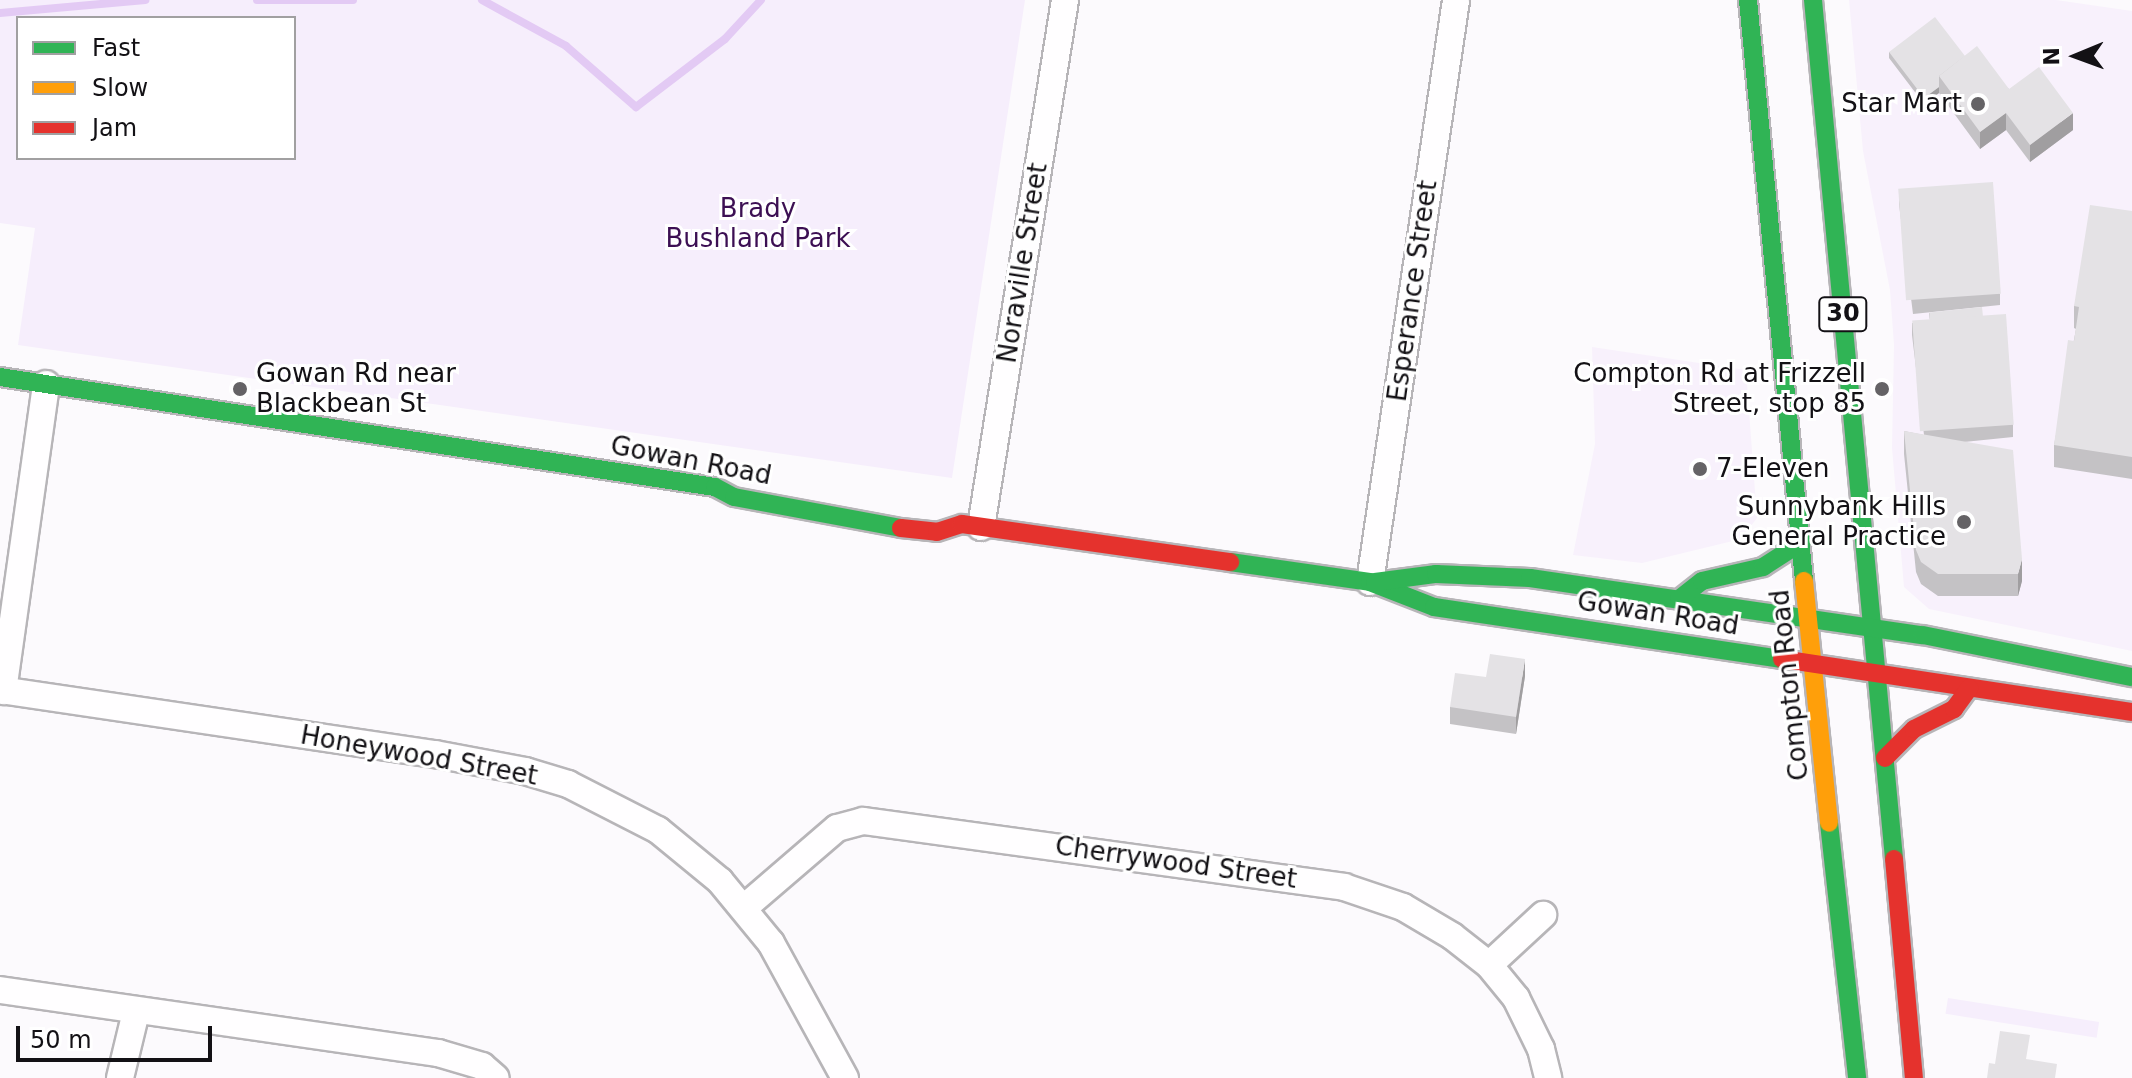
<!DOCTYPE html>
<html>
<head>
<meta charset="utf-8">
<style>
	body { margin:0 }
	#map { position:relative; width:2132px; height:1078px; overflow:hidden; background:#fcfafd; font-family:"DejaVu Sans",sans-serif }
	div>[style] { position:absolute }
	.built>* { inset:0; background:#f8f1fc }
	.green>* { inset:0; background:#f6eefc; transform-origin:0 0 }
	.stream>* { height:8px; margin:-4px; padding:0 4px; transform-origin:4px; border-radius:4px; background:#e3caf4 }
	.roads { filter:drop-shadow(2px 0 #b7b5b8) drop-shadow(-2px 0 #b7b5b8) drop-shadow(0 2px #b7b5b8) drop-shadow(0 -2px #b7b5b8) }
	.street>* { height:26px; margin:-13px; padding:0 13px; transform-origin:13px; border-radius:13px; background:#fffeff }
	.fast>* { height:18px; margin:-9px; padding:0 9px; transform-origin:9px; border-radius:9px; background:#30b455 }
	.slow>* { height:18px; margin:-9px; padding:0 9px; transform-origin:9px; border-radius:9px; background:#ff9f0a }
	.jam>* { height:18px; margin:-9px; padding:0 9px; transform-origin:9px; border-radius:9px; background:#e5322d }
	.wall>* { inset:0; background:#c4c2c5 }
	.shaded-wall>* { inset:0; background:#a09ea0 }
	.building>* { inset:0; background:#e4e2e5; transform-origin:0 0 }
	.dots>* { width:22px; height:22px; translate:-50% -50%; box-sizing:border-box; border:4px solid #fff; border-radius:50% }
	span { translate:-50% -50%; white-space:nowrap; text-align:center; line-height:1.15; -webkit-text-stroke:6px #fff; paint-order:stroke }
	.shield-label span { padding:2px 6px; background:#fff; border:2px solid; border-radius:6px; -webkit-text-stroke-width:0 }
	.shield-label { font-size:24px; color:#131115; font-weight:700 }
	.poi-label { font-size:26px; color:#131115 }
	.right { translate:-100% -50%; text-align:right }
	.left { translate:0 -50%; text-align:left }
	.park-label { font-size:26px; color:#3c0f53 }
	.street-label { font-size:26px; color:#131115 }
	.legend { position:absolute; left:16px; top:16px; width:280px; height:144px; box-sizing:border-box; background:#fff; border:2px solid #a1a0a1; margin:0; padding:10px 14px; list-style:none; font-size:24px; color:#131115 }
	.legend li { display:flex; align-items:center; gap:16px; height:40px }
	.legend b { width:40px; border:2px solid #a1a0a1 }
	.north { position:absolute; left:2036px; top:16px; width:80px; height:80px; -webkit-text-stroke:6px #fff; paint-order:stroke; rotate:269deg; font-size:22px; font-weight:700; line-height:32px; text-align:center; color:#131115 }
	.north::after { content:''; display:block; margin:auto; width:28px; height:36px; background:#131115; clip-path:polygon(50% 0,100% 100%,50% 72%,0 100%) }
	.scale { position:absolute; left:16px; top:1026px; width:196px; height:36px; box-sizing:border-box; border:4px solid #131115; border-top:0; padding-left:10px; font-size:24px; line-height:28px; white-space:nowrap; color:#131115; -webkit-text-stroke:6px #fff; paint-order:stroke }
</style>
</head>
<body>
<div id="map">
	<div class="built">
		<i style="clip-path:polygon(1849px 0,2056px 0,2132px 11px,2132px 651px,1929px 609px,1904px 587px,1892px 448px,1894px 345px,1890px 290px,1863px 151px)"></i>
		<i style="clip-path:polygon(1592px 347px,1746px 370px,1757px 518px,1741px 539px,1642px 563px,1573px 555px,1595px 444px)"></i>
	</div>
	<div class="green">
		<i style="clip-path:polygon(evenodd,0 0,1025px 0,952px 478px,18px 345px,35px 228px,0 223px,0 0,294px 18px,294px 158px,18px 158px,18px 18px,294px 18px)"></i>
		<i style="left:1948px;top:998px;width:153px;height:16px;rotate:9deg"></i>
	</div>
	<div class="stream">
		<i style="left:257px;top:0;width:96px"></i>
		<i style="left:482px;top:0;width:96px;rotate:28.7deg"></i>
		<i style="left:566px;top:46px;width:93px;rotate:41.1deg"></i>
		<i style="left:636px;top:107px;width:112px;rotate:-37.4deg"></i>
		<i style="left:725px;top:39px;width:53px;rotate:-47.3deg"></i>
		<i style="left:0;top:13px;width:146px;rotate:-5.1deg"></i>
	</div>
	<div class="roads">
		<div class="street">
			<i style="left:981px;top:527px;width:534px;rotate:-80.94deg"></i>
			<i style="left:1370px;top:582px;width:588px;rotate:-81.59deg"></i>
			<i style="left:0;top:690px;width:440px;rotate:8.4deg"></i>
			<i style="left:435px;top:754px;width:92px;rotate:10.7deg"></i>
			<i style="left:525px;top:771px;width:45px;rotate:16.8deg"></i>
			<i style="left:568px;top:784px;width:101px;rotate:27.1deg"></i>
			<i style="left:658px;top:830px;width:80px;rotate:39.4deg"></i>
			<i style="left:720px;top:881px;width:80px;rotate:50.6deg"></i>
			<i style="left:771px;top:943px;width:154px;rotate:61.3deg"></i>
			<i style="left:3px;top:691px;width:310px;rotate:-82deg"></i>
			<i style="left:745px;top:907px;width:121px;rotate:-40.7deg"></i>
			<i style="left:837px;top:828px;width:27px;rotate:-15deg"></i>
			<i style="left:863px;top:821px;width:486px;rotate:7.8deg"></i>
			<i style="left:1344px;top:887px;width:62px;rotate:18.7deg"></i>
			<i style="left:1403px;top:907px;width:57px;rotate:30.6deg"></i>
			<i style="left:1452px;top:936px;width:47px;rotate:38.1deg"></i>
			<i style="left:1489px;top:965px;width:43px;rotate:50.7deg"></i>
			<i style="left:1516px;top:998px;width:57px;rotate:63.9deg"></i>
			<i style="left:1541px;top:1049px;width:30px;rotate:76deg"></i>
			<i style="left:1489px;top:965px;width:74px;rotate:-42.8deg"></i>
			<i style="left:0;top:990px;width:443px;rotate:8.2deg"></i>
			<i style="left:438px;top:1053px;width:46px;rotate:16.5deg"></i>
			<i style="left:482px;top:1066px;width:18px;rotate:41deg"></i>
			<i style="left:120px;top:1078px;width:68px;rotate:-76.4deg"></i>
		</div>
		<div class="fast">
			<i style="left:1748px;top:0;width:584px;rotate:84.49deg"></i>
			<i style="left:1813px;top:0;width:863px;rotate:84.61deg"></i>
			<i style="left:0;top:377px;width:723px;rotate:8.75deg"></i>
			<i style="left:715px;top:487px;width:21px;rotate:28deg"></i>
			<i style="left:734px;top:497px;width:170px;rotate:10.5deg"></i>
			<i style="left:1230px;top:562px;width:141px;rotate:8.1deg"></i>
			<i style="left:1370px;top:582px;width:69px;rotate:21.3deg"></i>
			<i style="left:1434px;top:607px;width:352px;rotate:8.5deg"></i>
			<i style="left:1375px;top:582px;width:62px;rotate:-7.5deg"></i>
			<i style="left:1436px;top:574px;width:94px;rotate:2.4deg"></i>
			<i style="left:1530px;top:578px;width:397px;rotate:8.3deg"></i>
			<i style="left:1923px;top:635px;width:213px;rotate:11.4deg"></i>
			<i style="left:1679px;top:599px;width:29px;rotate:-38deg"></i>
			<i style="left:1702px;top:581px;width:63px;rotate:-12.9deg"></i>
			<i style="left:1763px;top:567px;width:46px;rotate:-32.7deg"></i>
			<i style="left:1829px;top:823px;width:257px;rotate:83.7deg"></i>
		</div>
		<div class="slow">
			<i style="left:1804px;top:581px;width:243px;rotate:84.1deg"></i>
		</div>
		<div class="jam">
			<i style="left:901px;top:528px;width:36px;rotate:6deg"></i>
			<i style="left:937px;top:532px;width:26px;rotate:-18deg"></i>
			<i style="left:962px;top:524px;width:271px;rotate:8.1deg"></i>
			<i style="left:1782px;top:659px;width:354px;rotate:8.6deg"></i>
			<i style="left:1885px;top:758px;width:41px;rotate:-45deg"></i>
			<i style="left:1914px;top:729px;width:45px;rotate:-26.6deg"></i>
			<i style="left:1954px;top:709px;width:26px;rotate:-54deg"></i>
			<i style="left:1894px;top:859px;width:220px;rotate:84.8deg"></i>
		</div>
	</div>
	<div class="wall">
		<i style="clip-path:polygon(1889px 52px,1965px 56px,2009px 89px,2073px 130px,2030px 162px,2006px 130px,1980px 149px,1939px 93px,1924px 104px,1889px 58px)"></i>
		<i style="clip-path:polygon(1899px 192px,2000px 294px,2000px 305px,1913px 314px,1899px 204px)"></i>
		<i style="clip-path:polygon(2132px 211px,2132px 479px,2054px 467px,2054px 445px,2076px 329px,2074px 328px,2074px 306px)"></i>
		<i style="clip-path:polygon(1929px 313px,1983px 316px,2013px 425px,2013px 437px,1964px 442px,2022px 581px,2018px 596px,1938px 596px,1921px 584px,1916px 572px,1904px 454px,1904px 431px,1924px 435px,1912px 335px,1912px 323px,1930px 322px)"></i>
		<i style="clip-path:polygon(1525px 676px,1516px 734px,1450px 724px,1450px 707px)"></i>
	</div>
	<div class="shaded-wall">
		<i style="clip-path:polygon(1939px 87px,1939px 93px,1924px 104px,1924px 98px)"></i>
		<i style="clip-path:polygon(2006px 113px,2006px 130px,1980px 149px,1980px 132px)"></i>
		<i style="clip-path:polygon(2073px 113px,2073px 130px,2030px 162px,2030px 145px)"></i>
		<i style="clip-path:polygon(2022px 559px,2022px 581px,2018px 596px,2018px 574px)"></i>
		<i style="clip-path:polygon(1525px 659px,1525px 676px,1516px 734px,1516px 717px)"></i>
	</div>
	<div class="building">
		<i style="clip-path:polygon(1935px 17px,1965px 56px,1939px 76px,1939px 87px,1924px 98px,1889px 52px)"></i>
		<i style="clip-path:polygon(1977px 46px,2009px 89px,2039px 67px,2073px 113px,2030px 145px,2006px 113px,1980px 132px,1939px 76px)"></i>
		<i style="left:1993px;top:182px;width:112px;height:95px;rotate:86deg"></i>
		<i style="clip-path:polygon(2090px 205px,2132px 211px,2132px 457px,2054px 445px,2068px 340px,2074px 341px,2079px 307px,2074px 306px)"></i>
		<i style="left:1982px;top:307px;width:9px;height:53px;rotate:84deg"></i>
		<i style="left:2006px;top:314px;width:111px;height:94px;rotate:86deg"></i>
		<i style="clip-path:polygon(1904px 431px,2013px 450px,2022px 559px,2018px 574px,1938px 574px,1921px 562px,1916px 550px)"></i>
		<i style="clip-path:polygon(1490px 654px,1525px 659px,1516px 717px,1450px 707px,1455px 673px,1486px 677px)"></i>
		<i style="clip-path:polygon(2000px 1031px,2030px 1035px,2026px 1059px,2057px 1064px,2055px 1078px,1987px 1078px,1989px 1063px,1995px 1064px)"></i>
	</div>
	<div class="dots">
		<i style="left:1978px;top:104px;background:#656366"></i>
		<i style="left:240px;top:389px;background:#656366"></i>
		<i style="left:1882px;top:389px;background:#656366"></i>
		<i style="left:1700px;top:469px;background:#656366"></i>
		<i style="left:1964px;top:522px;background:#656366"></i>
	</div>
	<div class="shield-label">
		<span style="left:1843px;top:314px">30</span>
	</div>
	<div class="poi-label">
		<span class="right" style="left:1962px;top:104px">Star Mart</span>
		<span class="left" style="left:256px;top:389px">Gowan Rd near<br>Blackbean St</span>
		<span class="right" style="left:1866px;top:389px">Compton Rd at Frizzell<br>Street, stop 85</span>
		<span class="left" style="left:1716px;top:469px">7-Eleven</span>
		<span class="right" style="left:1946px;top:522px">Sunnybank Hills<br>General Practice</span>
	</div>
	<div class="park-label">
		<span style="left:758px;top:224px">Brady<br>Bushland Park</span>
	</div>
	<div class="street-label">
		<span style="left:1023px;top:263px;rotate:-81deg">Noraville Street</span>
		<span style="left:1413px;top:291px;rotate:-82deg">Esperance Street</span>
		<span style="left:691px;top:461px;rotate:11deg">Gowan Road</span>
		<span style="left:1658px;top:614px;rotate:9deg">Gowan Road</span>
		<span style="left:1790px;top:685px;rotate:-96deg">Compton Road</span>
		<span style="left:419px;top:756px;rotate:10deg">Honeywood Street</span>
		<span style="left:1176px;top:863px;rotate:8deg">Cherrywood Street</span>
	</div>
	<ul class="legend">
	<li><b style="height:10px;background:#30b455"></b>Fast</li>
	<li><b style="height:10px;background:#ff9f0a"></b>Slow</li>
	<li><b style="height:10px;background:#e5322d"></b>Jam</li>
	</ul>
	<div class="north">N</div>
	<div class="scale">50 m</div>
</div>
</body>
</html>
